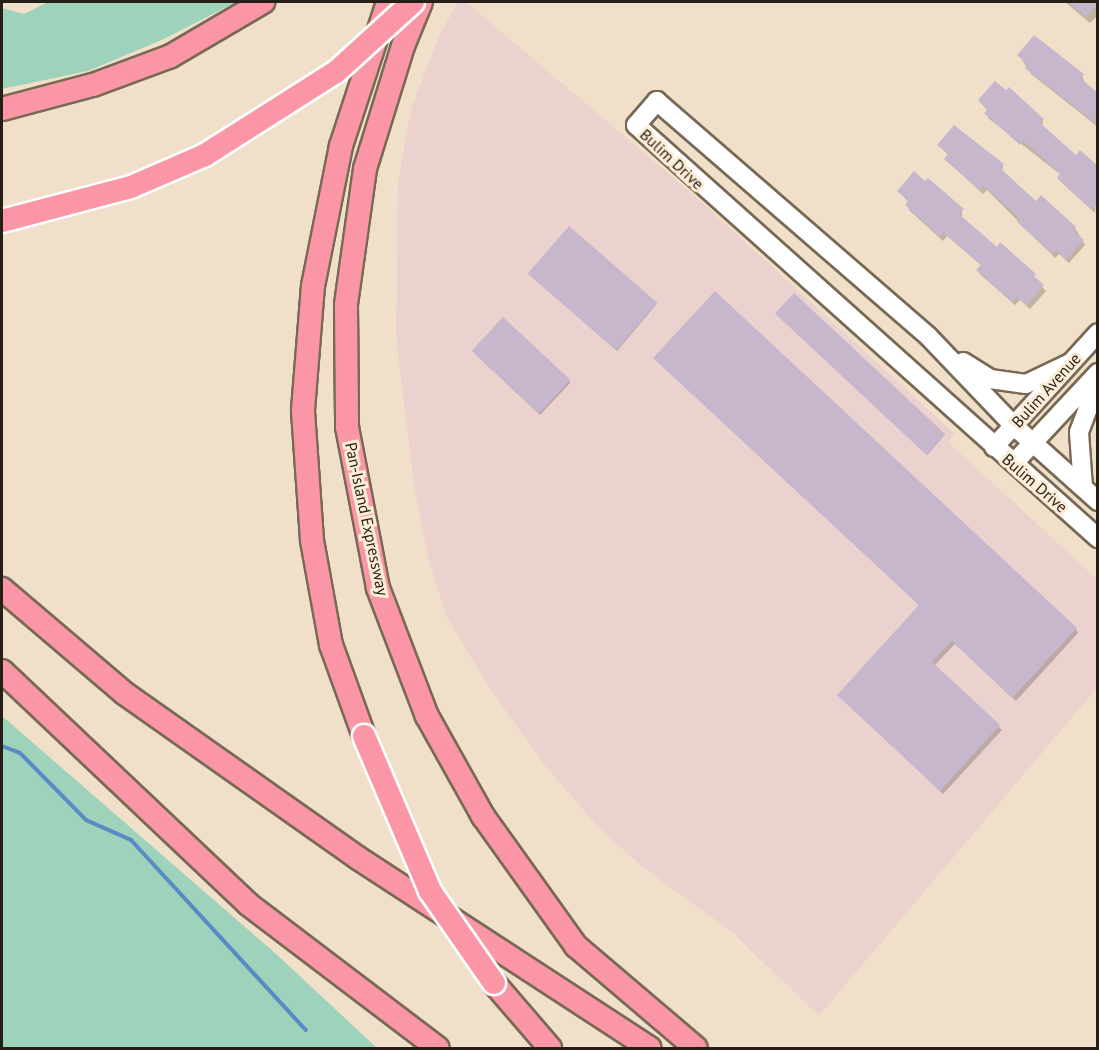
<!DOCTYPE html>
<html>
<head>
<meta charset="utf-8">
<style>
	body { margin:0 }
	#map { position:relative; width:1099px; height:1050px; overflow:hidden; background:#f1e0c9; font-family:"PT Sans",sans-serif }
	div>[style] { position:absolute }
	.industrial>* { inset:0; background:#ecd2ce }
	.green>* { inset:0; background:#9ed2ba }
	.shadow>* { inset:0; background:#0003 }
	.stream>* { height:4px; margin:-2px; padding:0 2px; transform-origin:2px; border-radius:2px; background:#588ac5 }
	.building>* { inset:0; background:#c7b7cd; transform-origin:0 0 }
	.roads { filter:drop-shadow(2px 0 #786955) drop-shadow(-2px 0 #786955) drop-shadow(0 2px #786955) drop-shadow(0 -2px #786955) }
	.secondary>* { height:18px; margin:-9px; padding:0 9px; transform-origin:9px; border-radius:9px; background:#fff }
	.highway>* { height:22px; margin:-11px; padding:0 11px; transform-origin:11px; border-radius:11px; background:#fa96a5 }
	.bridges { filter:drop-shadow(2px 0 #fff) drop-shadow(-2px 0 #fff) drop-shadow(0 2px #fff) drop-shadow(0 -2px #fff) }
	.highway-bridge>* { height:22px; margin:-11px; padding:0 11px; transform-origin:11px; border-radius:11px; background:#fa96a5 }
	span { translate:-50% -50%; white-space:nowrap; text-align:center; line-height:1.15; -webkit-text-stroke:6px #feedd6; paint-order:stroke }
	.street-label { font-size:16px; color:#261f17 }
	.frame { position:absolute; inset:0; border:3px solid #261f17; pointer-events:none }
</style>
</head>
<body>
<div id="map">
	<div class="industrial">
		<i style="clip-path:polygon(458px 2px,466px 2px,696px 197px,955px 434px,948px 442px,1097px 579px,1097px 688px,819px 1016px,732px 932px,645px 869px,599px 828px,546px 767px,490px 689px,447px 618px,428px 558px,414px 485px,396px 336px,398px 182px,411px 109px,439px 36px)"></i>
	</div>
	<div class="green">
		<i style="clip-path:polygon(48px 2px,236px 2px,164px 39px,88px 71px,2px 89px,2px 8px,24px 14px)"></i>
		<i style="clip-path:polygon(2px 716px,274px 952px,377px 1048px,2px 1048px)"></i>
	</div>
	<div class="shadow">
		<i style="clip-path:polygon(1065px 2px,1098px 2px,1098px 15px,1090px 23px)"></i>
		<i style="clip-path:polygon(1019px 55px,1082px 75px,1085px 83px,1098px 95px,1098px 127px,1031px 74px)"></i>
		<i style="clip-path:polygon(979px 101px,1043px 119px,1042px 128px,1076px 157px,1098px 168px,1095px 213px,1061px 182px,1061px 175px,988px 118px,988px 111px)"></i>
		<i style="clip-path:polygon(939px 145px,1003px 165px,1002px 173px,1036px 203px,1075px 228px,1085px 245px,1069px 263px,1059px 254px,1055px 258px,987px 190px,983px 194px,949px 163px,949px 156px)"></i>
		<i style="clip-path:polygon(899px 191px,962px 210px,962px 218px,997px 249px,1000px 244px,1046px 291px,1030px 309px,1020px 300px,1015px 305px,981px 275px,978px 270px,982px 266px,947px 236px,943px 241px,909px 210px,909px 203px)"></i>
		<i style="clip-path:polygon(531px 276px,656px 304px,656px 305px,617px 351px)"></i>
		<i style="clip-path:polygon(778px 315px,942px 435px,943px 437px,927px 455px)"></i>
		<i style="clip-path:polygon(474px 353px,569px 381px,570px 383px,540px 415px)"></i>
		<i style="clip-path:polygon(655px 358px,1076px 629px,1078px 633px,1016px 701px,955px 644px,934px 666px,1002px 730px,943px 794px,839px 695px,920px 606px)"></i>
	</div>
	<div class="stream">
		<i style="left:2px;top:746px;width:19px;rotate:21deg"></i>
		<i style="left:20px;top:753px;width:94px;rotate:45.4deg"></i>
		<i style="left:86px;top:820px;width:49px;rotate:24deg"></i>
		<i style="left:131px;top:840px;width:258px;rotate:47.4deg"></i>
	</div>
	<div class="building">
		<i style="clip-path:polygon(1068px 2px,1098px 2px,1098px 3px,1086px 17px)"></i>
		<i style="clip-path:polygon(1034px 35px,1084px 74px,1080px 78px,1098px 93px,1098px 125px,1025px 68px,1028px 65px,1017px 55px)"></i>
		<i style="clip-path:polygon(995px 81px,1006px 90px,1009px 87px,1044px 119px,1040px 123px,1076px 155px,1080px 150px,1098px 166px,1098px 204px,1092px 210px,1057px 178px,1060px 174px,1044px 159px,1023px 141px,1020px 145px,984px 113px,988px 109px,978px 100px)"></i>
		<i style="clip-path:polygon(954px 125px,1004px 164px,1000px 168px,1036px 201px,1041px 195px,1076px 227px,1073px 231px,1084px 240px,1066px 260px,1056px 250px,1052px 254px,1017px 222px,1020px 219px,1004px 204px,984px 186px,980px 190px,944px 159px,948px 154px,937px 145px)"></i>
		<i style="clip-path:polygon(914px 171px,925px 181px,928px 178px,964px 209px,959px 214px,997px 247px,1000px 242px,1036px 274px,1034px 276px,1044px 285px,1027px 305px,1017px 297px,1012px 302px,976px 270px,981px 265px,944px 233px,940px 237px,905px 205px,908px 201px,897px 191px)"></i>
		<i style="left:569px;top:226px;width:117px;height:63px;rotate:41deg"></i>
		<i style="clip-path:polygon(715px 291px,1077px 628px,1012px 698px,952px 641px,932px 662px,1000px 725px,940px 791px,837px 695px,919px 605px,653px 358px)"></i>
		<i style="left:794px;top:293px;width:207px;height:28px;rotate:43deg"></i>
		<i style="left:503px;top:317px;width:92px;height:46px;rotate:43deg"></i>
	</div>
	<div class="roads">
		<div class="secondary">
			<i style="left:963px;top:362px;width:32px;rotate:32deg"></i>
			<i style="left:990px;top:379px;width:36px;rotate:8deg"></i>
			<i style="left:1026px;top:384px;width:47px;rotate:-25.5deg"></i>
			<i style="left:994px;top:447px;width:154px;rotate:-47.6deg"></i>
			<i style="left:1014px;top:463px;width:123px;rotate:-47deg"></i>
			<i style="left:1083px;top:487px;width:55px;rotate:-94.2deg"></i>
			<i style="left:1079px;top:432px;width:53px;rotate:-69.2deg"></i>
			<i style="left:1098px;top:501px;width:113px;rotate:-138.2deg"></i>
			<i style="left:1014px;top:426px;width:124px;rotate:-133.7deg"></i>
			<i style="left:928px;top:336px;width:359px;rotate:-139.1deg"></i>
			<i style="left:657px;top:101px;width:32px;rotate:131deg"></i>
			<i style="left:636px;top:125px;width:620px;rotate:41.79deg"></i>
		</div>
		<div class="highway">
			<i style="left:421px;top:2px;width:48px;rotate:112.2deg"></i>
			<i style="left:403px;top:46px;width:129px;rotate:107.2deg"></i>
			<i style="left:365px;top:169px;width:137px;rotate:98deg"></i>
			<i style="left:346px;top:305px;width:122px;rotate:89.5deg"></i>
			<i style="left:347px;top:427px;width:164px;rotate:79.1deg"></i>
			<i style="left:378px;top:588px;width:137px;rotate:69.1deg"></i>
			<i style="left:427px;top:716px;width:115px;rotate:60.8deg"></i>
			<i style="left:483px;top:816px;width:160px;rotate:54.4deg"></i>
			<i style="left:576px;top:946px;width:157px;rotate:40.4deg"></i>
			<i style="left:2px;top:109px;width:94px;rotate:-14.8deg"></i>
			<i style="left:93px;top:85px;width:83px;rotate:-20.4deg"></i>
			<i style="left:171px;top:56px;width:107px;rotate:-30.4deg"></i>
			<i style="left:2px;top:589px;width:160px;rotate:40.4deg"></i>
			<i style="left:124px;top:693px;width:286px;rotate:35.2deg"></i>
			<i style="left:358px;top:858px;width:348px;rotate:33.1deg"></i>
			<i style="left:2px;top:671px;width:339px;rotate:43.4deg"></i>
			<i style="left:248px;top:904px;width:238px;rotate:37.2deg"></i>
			<i style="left:364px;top:736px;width:97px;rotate:-109.9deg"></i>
			<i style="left:331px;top:645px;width:107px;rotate:-100.3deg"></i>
			<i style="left:312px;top:540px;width:130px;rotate:-94deg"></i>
			<i style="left:303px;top:410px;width:124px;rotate:-85.4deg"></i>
			<i style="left:313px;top:286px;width:143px;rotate:-78.7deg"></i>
			<i style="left:341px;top:146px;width:151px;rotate:-71.9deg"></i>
			<i style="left:494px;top:983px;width:86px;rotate:49.3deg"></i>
		</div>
	</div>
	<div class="bridges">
		<div class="highway-bridge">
			<i style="left:2px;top:221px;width:133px;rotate:-14.8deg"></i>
			<i style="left:131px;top:187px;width:81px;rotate:-23.4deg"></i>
			<i style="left:205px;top:155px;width:155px;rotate:-32.4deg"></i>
			<i style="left:336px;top:72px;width:104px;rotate:-42.3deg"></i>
			<i style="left:364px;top:736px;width:168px;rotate:66.9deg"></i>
			<i style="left:430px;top:891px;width:112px;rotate:55.2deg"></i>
		</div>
	</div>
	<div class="street-label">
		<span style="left:672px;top:159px;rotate:43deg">Bulim Drive</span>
		<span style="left:1046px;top:390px;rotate:-48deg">Bulim Avenue</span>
		<span style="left:1035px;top:483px;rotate:41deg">Bulim Drive</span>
		<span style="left:367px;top:519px;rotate:78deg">Pan-Island Expressway</span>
	</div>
	<div class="frame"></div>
</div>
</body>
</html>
